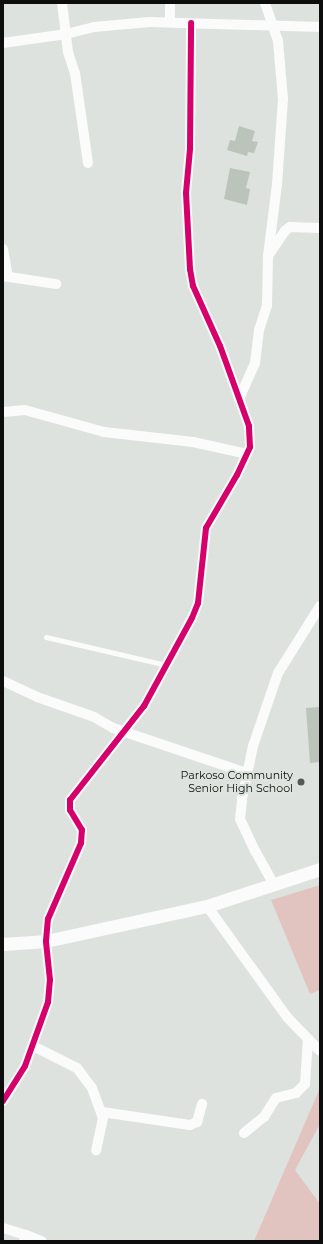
<!DOCTYPE html>
<html>
<head>
<meta charset="utf-8">
<style>
	body { margin:0 }
	#map { position:relative; width:323px; height:1244px; overflow:hidden; background:#dee2de; font-family:Montserrat,sans-serif }
	div>[style] { position:absolute }
	.green>* { inset:0; background:#e1c3bf }
	.building>* { inset:0; background:#bac4ba }
	.service>* { height:5px; margin:-2.5px; padding:0 2.5px; transform-origin:2.5px; border-radius:2.5px; background:#fafbfa }
	.minor>* { height:10px; margin:-5px; padding:0 5px; transform-origin:5px; border-radius:5px; background:#fafbfa }
	.tertiary>* { height:13px; margin:-6.5px; padding:0 6.5px; transform-origin:6.5px; border-radius:6.5px; background:#fafbfa }
	.cycleway>* { height:6px; margin:-3px; padding:0 3px; transform-origin:3px; border-radius:3px; background:#d6006c }
	.dots>* { width:11px; height:11px; translate:-50% -50%; box-sizing:border-box; border:2px solid #dde3dd; border-radius:50% }
	span { translate:-50% -50%; white-space:nowrap; text-align:center; line-height:1.15; -webkit-text-stroke:4px #dde3dd; paint-order:stroke }
	.poi-label { font-size:11px; color:#0c0d0c }
	.right { translate:-100% -50%; text-align:right }
	.frame { position:absolute; inset:0; border:4px solid #0c0d0c; pointer-events:none }
</style>
</head>
<body>
<div id="map">
	<div class="green">
		<i style="clip-path:polygon(320px 885px,320px 990px,310px 994px,271px 900px)"></i>
		<i style="clip-path:polygon(320px 1088px,320px 1124px,295px 1170px,320px 1204px,320px 1241px,254px 1241px)"></i>
	</div>
	<div class="building">
		<i style="clip-path:polygon(239px 126px,255px 131px,252px 141px,258px 142px,254px 153px,248px 152px,247px 156px,227px 150px,230px 140px,235px 141px)"></i>
		<i style="clip-path:polygon(230px 168px,250px 172px,246px 188px,250px 189px,247px 205px,224px 199px)"></i>
		<i style="clip-path:polygon(320px 707px,320px 762px,310px 763px,306px 708px)"></i>
	</div>
	<div class="service">
		<i style="left:46px;top:637px;width:123px;rotate:13.1deg"></i>
	</div>
	<div class="minor">
		<i style="left:62px;top:3px;width:49px;rotate:83deg"></i>
		<i style="left:68px;top:52px;width:22px;rotate:72deg"></i>
		<i style="left:75px;top:73px;width:91px;rotate:81.8deg"></i>
		<i style="left:170px;top:3px;width:18px;rotate:90deg"></i>
		<i style="left:265px;top:3px;width:40px;rotate:71.1deg"></i>
		<i style="left:278px;top:41px;width:58px;rotate:85.1deg"></i>
		<i style="left:283px;top:99px;width:85px;rotate:94deg"></i>
		<i style="left:277px;top:184px;width:73px;rotate:97.1deg"></i>
		<i style="left:3px;top:43px;width:64px;rotate:-8.1deg"></i>
		<i style="left:66px;top:34px;width:29px;rotate:-14deg"></i>
		<i style="left:94px;top:27px;width:56px;rotate:-5.1deg"></i>
		<i style="left:150px;top:22px;width:170px;rotate:1.7deg"></i>
		<i style="left:3px;top:249px;width:27px;rotate:80deg"></i>
		<i style="left:3px;top:276px;width:54px;rotate:8.6deg"></i>
		<i style="left:239px;top:399px;width:39px;rotate:-66deg"></i>
		<i style="left:255px;top:363px;width:33px;rotate:-83deg"></i>
		<i style="left:259px;top:330px;width:26px;rotate:-72deg"></i>
		<i style="left:267px;top:305px;width:49px;rotate:-88.8deg"></i>
		<i style="left:268px;top:256px;width:30px;rotate:-56deg"></i>
		<i style="left:285px;top:231px;width:6px;rotate:-39deg"></i>
		<i style="left:290px;top:227px;width:30px;rotate:2deg"></i>
		<i style="left:3px;top:412px;width:22px;rotate:-5deg"></i>
		<i style="left:25px;top:410px;width:82px;rotate:15.6deg"></i>
		<i style="left:104px;top:432px;width:90px;rotate:6.4deg"></i>
		<i style="left:193px;top:442px;width:55px;rotate:12.5deg"></i>
		<i style="left:3px;top:681px;width:38px;rotate:25deg"></i>
		<i style="left:37px;top:697px;width:60px;rotate:19.3deg"></i>
		<i style="left:94px;top:717px;width:22px;rotate:30deg"></i>
		<i style="left:113px;top:728px;width:141px;rotate:18.6deg"></i>
		<i style="left:273px;top:883px;width:37px;rotate:-119deg"></i>
		<i style="left:255px;top:851px;width:35px;rotate:-115deg"></i>
		<i style="left:240px;top:819px;width:20px;rotate:-84deg"></i>
		<i style="left:242px;top:799px;width:54px;rotate:-78.3deg"></i>
		<i style="left:253px;top:746px;width:77px;rotate:-71.1deg"></i>
		<i style="left:278px;top:673px;width:79px;rotate:-57.9deg"></i>
		<i style="left:207px;top:906px;width:137px;rotate:54.2deg"></i>
		<i style="left:287px;top:1017px;width:47px;rotate:45.9deg"></i>
		<i style="left:33px;top:1046px;width:49px;rotate:26.6deg"></i>
		<i style="left:77px;top:1068px;width:25px;rotate:53deg"></i>
		<i style="left:92px;top:1088px;width:32px;rotate:70deg"></i>
		<i style="left:103px;top:1118px;width:33px;rotate:102deg"></i>
		<i style="left:3px;top:1101px;width:41px;rotate:-57.8deg"></i>
		<i style="left:25px;top:1066px;width:68px;rotate:-70.2deg"></i>
		<i style="left:48px;top:1002px;width:22px;rotate:-85deg"></i>
		<i style="left:50px;top:980px;width:39px;rotate:-96deg"></i>
		<i style="left:46px;top:941px;width:22px;rotate:-85deg"></i>
		<i style="left:48px;top:919px;width:83px;rotate:-66.5deg"></i>
		<i style="left:81px;top:843px;width:13px;rotate:-86deg"></i>
		<i style="left:82px;top:830px;width:23px;rotate:-121deg"></i>
		<i style="left:70px;top:810px;width:10px;rotate:-90deg"></i>
		<i style="left:70px;top:800px;width:120px;rotate:-51.8deg"></i>
		<i style="left:144px;top:706px;width:100px;rotate:-61.4deg"></i>
		<i style="left:192px;top:618px;width:16px;rotate:-68deg"></i>
		<i style="left:198px;top:603px;width:75px;rotate:-83.9deg"></i>
		<i style="left:206px;top:528px;width:61px;rotate:-59.7deg"></i>
		<i style="left:237px;top:475px;width:31px;rotate:-65deg"></i>
		<i style="left:250px;top:447px;width:21px;rotate:-93deg"></i>
		<i style="left:249px;top:426px;width:85px;rotate:-109.9deg"></i>
		<i style="left:220px;top:346px;width:66px;rotate:-114.2deg"></i>
		<i style="left:193px;top:286px;width:17px;rotate:-100deg"></i>
		<i style="left:190px;top:269px;width:76px;rotate:-93deg"></i>
		<i style="left:186px;top:193px;width:44px;rotate:-84.8deg"></i>
		<i style="left:190px;top:149px;width:126px;rotate:-89.5deg"></i>
		<i style="left:102px;top:1112px;width:89px;rotate:8.4deg"></i>
		<i style="left:190px;top:1125px;width:8px;rotate:-23deg"></i>
		<i style="left:197px;top:1122px;width:19px;rotate:-74deg"></i>
		<i style="left:244px;top:1133px;width:26px;rotate:-39deg"></i>
		<i style="left:264px;top:1117px;width:22px;rotate:-58deg"></i>
		<i style="left:276px;top:1098px;width:21px;rotate:-14deg"></i>
		<i style="left:296px;top:1093px;width:13px;rotate:-45deg"></i>
		<i style="left:305px;top:1084px;width:45px;rotate:-86.2deg"></i>
		<i style="left:3px;top:1228px;width:24px;rotate:17deg"></i>
		<i style="left:26px;top:1235px;width:6px;rotate:108deg"></i>
		<i style="left:26px;top:1235px;width:17px;rotate:21deg"></i>
	</div>
	<div class="tertiary">
		<i style="left:3px;top:944px;width:43px;rotate:-4deg"></i>
		<i style="left:46px;top:941px;width:165px;rotate:-12.3deg"></i>
		<i style="left:207px;top:906px;width:119px;rotate:-18.1deg"></i>
	</div>
	<div class="cycleway">
		<i style="left:3px;top:1101px;width:41px;rotate:-57.8deg"></i>
		<i style="left:25px;top:1066px;width:68px;rotate:-70.2deg"></i>
		<i style="left:48px;top:1002px;width:22px;rotate:-85deg"></i>
		<i style="left:50px;top:980px;width:39px;rotate:-96deg"></i>
		<i style="left:46px;top:941px;width:22px;rotate:-85deg"></i>
		<i style="left:48px;top:919px;width:83px;rotate:-66.5deg"></i>
		<i style="left:81px;top:843px;width:13px;rotate:-86deg"></i>
		<i style="left:82px;top:830px;width:23px;rotate:-121deg"></i>
		<i style="left:70px;top:810px;width:10px;rotate:-90deg"></i>
		<i style="left:70px;top:800px;width:120px;rotate:-51.8deg"></i>
		<i style="left:144px;top:706px;width:100px;rotate:-61.4deg"></i>
		<i style="left:192px;top:618px;width:16px;rotate:-68deg"></i>
		<i style="left:198px;top:603px;width:75px;rotate:-83.9deg"></i>
		<i style="left:206px;top:528px;width:61px;rotate:-59.7deg"></i>
		<i style="left:237px;top:475px;width:31px;rotate:-65deg"></i>
		<i style="left:250px;top:447px;width:21px;rotate:-93deg"></i>
		<i style="left:249px;top:426px;width:85px;rotate:-109.9deg"></i>
		<i style="left:220px;top:346px;width:66px;rotate:-114.2deg"></i>
		<i style="left:193px;top:286px;width:17px;rotate:-100deg"></i>
		<i style="left:190px;top:269px;width:76px;rotate:-93deg"></i>
		<i style="left:186px;top:193px;width:44px;rotate:-84.8deg"></i>
		<i style="left:190px;top:149px;width:126px;rotate:-89.5deg"></i>
	</div>
	<div class="dots">
		<i style="left:301px;top:782px;background:#565856"></i>
	</div>
	<div class="poi-label">
		<span class="right" style="left:293px;top:782px">Parkoso Community<br>Senior High School</span>
	</div>
	<div class="frame"></div>
</div>
</body>
</html>
